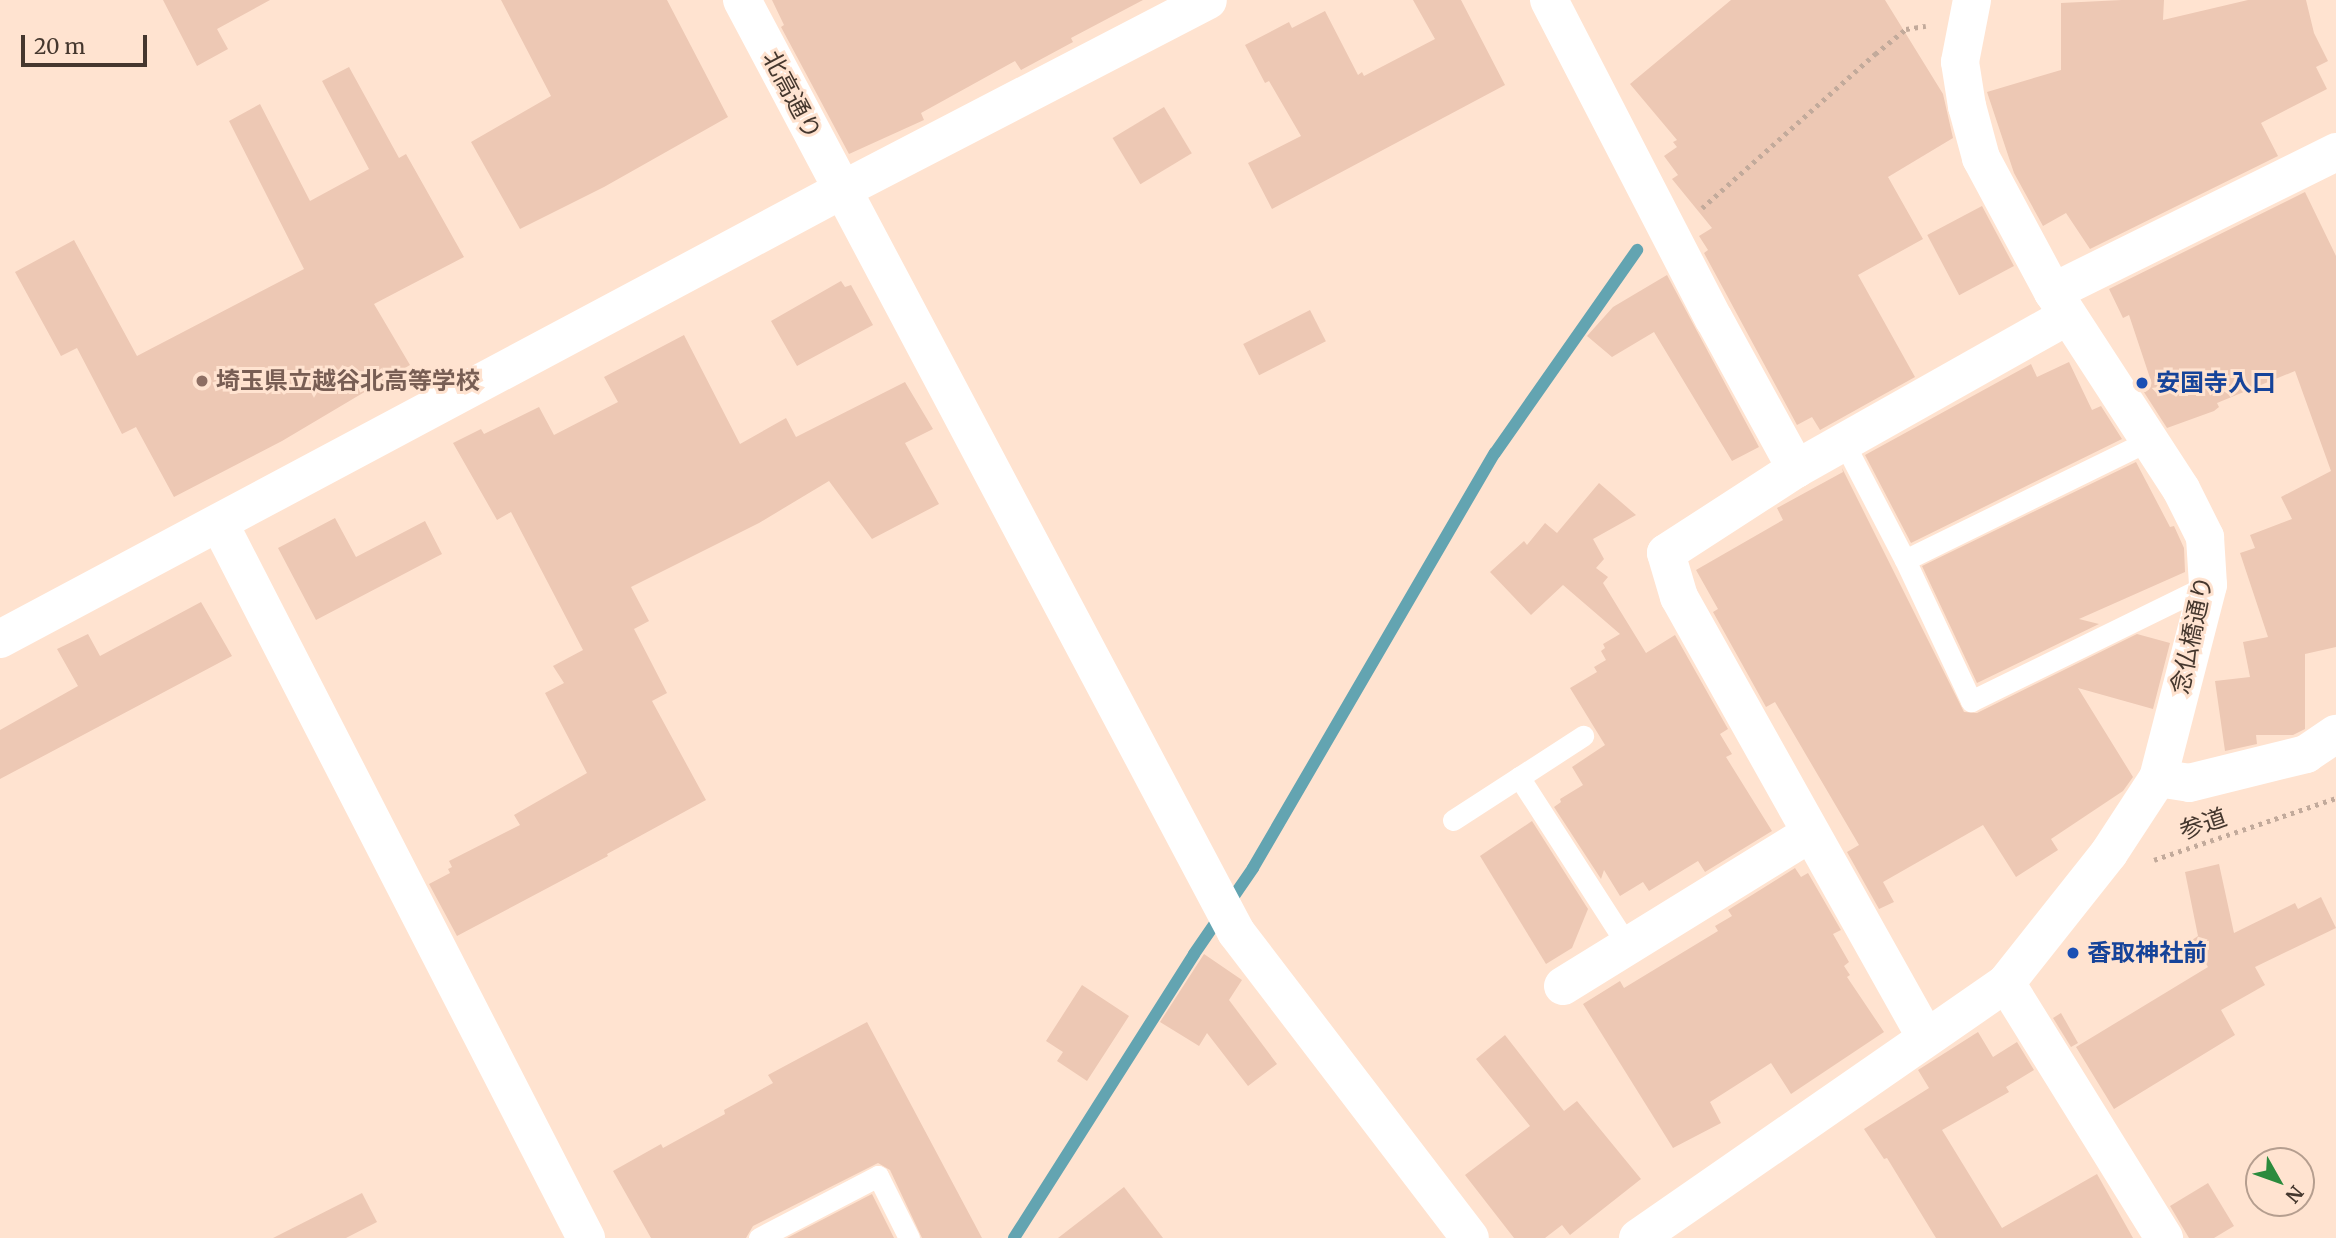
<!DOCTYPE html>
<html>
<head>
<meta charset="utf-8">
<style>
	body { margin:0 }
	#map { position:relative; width:2336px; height:1238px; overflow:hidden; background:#ffe3d0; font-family:Merriweather,"Noto Sans JP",serif }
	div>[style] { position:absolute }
	.stream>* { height:12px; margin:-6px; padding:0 6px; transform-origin:6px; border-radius:6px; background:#63a4b1 }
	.building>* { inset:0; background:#edc8b4; transform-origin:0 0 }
	.path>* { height:4.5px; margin-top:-2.25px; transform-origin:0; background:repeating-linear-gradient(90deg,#c2aa9b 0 3.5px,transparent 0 8.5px) }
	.service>* { height:21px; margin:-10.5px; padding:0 10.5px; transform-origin:10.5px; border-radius:10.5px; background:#fff }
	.minor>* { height:38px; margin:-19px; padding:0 19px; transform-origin:19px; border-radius:19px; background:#fff }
	.tertiary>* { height:38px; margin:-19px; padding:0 19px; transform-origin:19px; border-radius:19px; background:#fff }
	.dots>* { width:19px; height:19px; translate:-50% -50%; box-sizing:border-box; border:4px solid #ffe3d0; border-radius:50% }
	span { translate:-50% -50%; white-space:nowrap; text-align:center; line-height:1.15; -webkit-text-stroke:6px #ffe3d0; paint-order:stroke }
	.street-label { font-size:24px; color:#45372e }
	.education-label { font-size:24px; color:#785e54; font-weight:700 }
	.left { translate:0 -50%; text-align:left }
	.transit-label { font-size:24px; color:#164399; font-weight:700 }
	.north { position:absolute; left:2245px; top:1147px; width:70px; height:70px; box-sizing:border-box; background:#ffe3d0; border:2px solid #b59e8f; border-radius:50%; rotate:130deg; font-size:19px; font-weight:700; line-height:28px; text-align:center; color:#45372e }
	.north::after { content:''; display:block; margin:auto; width:24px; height:32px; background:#2b8b3d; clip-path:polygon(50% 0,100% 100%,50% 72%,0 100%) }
	.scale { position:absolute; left:21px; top:35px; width:126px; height:32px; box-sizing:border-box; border:4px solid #45372e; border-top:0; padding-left:9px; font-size:21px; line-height:24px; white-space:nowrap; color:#45372e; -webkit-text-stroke:5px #ffe3d0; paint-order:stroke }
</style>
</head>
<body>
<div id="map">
	<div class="stream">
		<i style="left:1014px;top:1238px;width:336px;rotate:-57.6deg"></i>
		<i style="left:1194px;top:954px;width:104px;rotate:-55.5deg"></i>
		<i style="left:1253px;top:868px;width:480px;rotate:-59.8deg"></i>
		<i style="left:1495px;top:453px;width:248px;rotate:-55deg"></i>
	</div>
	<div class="building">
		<i style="clip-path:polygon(163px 0,270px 0,217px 29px,228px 49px,197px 66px)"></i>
		<i style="clip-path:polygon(501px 0,667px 0,728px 117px,604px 187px,520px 229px,471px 142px,551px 96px)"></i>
		<i style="clip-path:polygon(772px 0,1143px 0,1071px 38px,1073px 42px,1021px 70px,1015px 61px,921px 113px,924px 120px,849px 154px,781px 27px,784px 25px)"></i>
		<i style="clip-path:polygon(1413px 0,1461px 0,1505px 85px,1272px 209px,1248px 163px,1301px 136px,1269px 81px,1265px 83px,1245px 45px,1289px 22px,1292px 28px,1325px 11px,1358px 75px,1362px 72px,1364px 76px,1435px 39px)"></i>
		<i style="clip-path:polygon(1731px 0,1885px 0,1943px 94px,1953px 138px,1888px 177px,1923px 239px,1858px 275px,1915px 377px,1820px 430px,1812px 417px,1797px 425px,1704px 253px,1708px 250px,1699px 236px,1712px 228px,1672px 179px,1678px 175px,1664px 156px,1677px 147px,1673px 142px,1677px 140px,1630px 84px)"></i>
		<i style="clip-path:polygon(2122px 0,2164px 0,2163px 20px,2248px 0,2306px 0,2314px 33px,2328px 61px,2316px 67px,2327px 89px,2261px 123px,2278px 156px,2090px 249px,2066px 213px,2043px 226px,2014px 173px,1987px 92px,2061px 70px,2061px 3px)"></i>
		<i style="clip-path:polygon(349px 67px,399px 158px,406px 154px,464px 257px,374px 304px,410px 365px,282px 441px,174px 497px,136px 427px,122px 434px,77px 348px,61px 356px,15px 272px,74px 240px,137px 356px,304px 269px,229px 121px,260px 104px,310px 201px,369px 169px,322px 81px)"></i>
		<i style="left:1164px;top:107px;width:54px;height:60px;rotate:59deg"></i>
		<i style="clip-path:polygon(2305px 192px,2336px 256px,2336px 647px,2305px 654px,2305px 729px,2293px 735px,2256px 735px,2257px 744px,2225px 751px,2215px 681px,2250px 677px,2243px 642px,2268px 637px,2240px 553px,2255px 548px,2250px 535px,2292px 519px,2281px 497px,2331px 471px,2295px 371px,2217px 403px,2219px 407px,2214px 411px,2167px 428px,2140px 386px,2151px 381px,2129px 315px,2123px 318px,2109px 289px)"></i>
		<i style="left:1982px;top:206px;width:68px;height:62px;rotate:62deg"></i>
		<i style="clip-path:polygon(1667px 275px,1759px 447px,1732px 461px,1654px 332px,1612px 357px,1587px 336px,1613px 307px)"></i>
		<i style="clip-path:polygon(841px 281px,845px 287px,851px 285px,873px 325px,797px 366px,771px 321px)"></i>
		<i style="left:1310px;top:310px;width:35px;height:75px;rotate:63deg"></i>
		<i style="clip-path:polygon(684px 335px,740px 444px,786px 418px,796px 437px,905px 382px,933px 429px,905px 443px,939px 504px,872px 539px,829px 481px,759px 523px,631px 587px,649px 621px,634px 629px,667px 693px,652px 701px,706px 800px,607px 854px,608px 856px,457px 936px,429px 884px,450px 873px,448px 869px,452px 867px,449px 861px,520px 825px,514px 815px,587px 773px,545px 693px,564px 683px,553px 666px,583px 650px,511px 512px,497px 520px,453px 443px,481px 429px,484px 434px,539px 407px,554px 435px,618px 402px,604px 377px)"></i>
		<i style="clip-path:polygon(2069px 362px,2092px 410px,2101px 406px,2122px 439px,1911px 543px,1865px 455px,2031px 364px,2037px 377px)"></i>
		<i style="clip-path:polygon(2136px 462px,2170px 527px,2174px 526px,2184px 548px,2185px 572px,2079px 619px,2099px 624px,1977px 683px,1922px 566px)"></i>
		<i style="clip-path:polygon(1842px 468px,1964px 712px,1977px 713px,2137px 634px,2170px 643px,2153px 709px,2078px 688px,2133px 777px,2123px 791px,2051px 839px,2058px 850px,2016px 877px,1983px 825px,1883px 882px,1894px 902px,1879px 909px,1847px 852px,1859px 845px,1775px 702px,1766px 707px,1713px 612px,1718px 609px,1696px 570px,1783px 520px,1777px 508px,1843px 472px)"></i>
		<i style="clip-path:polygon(1599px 483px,1636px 515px,1593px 539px,1604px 559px,1596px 568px,1608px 577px,1603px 583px,1646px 653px,1675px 635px,1728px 729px,1720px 734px,1732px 754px,1726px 757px,1772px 831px,1705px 872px,1698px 861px,1649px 891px,1643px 882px,1620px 896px,1604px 870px,1601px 879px,1554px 807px,1561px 802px,1560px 799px,1583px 785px,1572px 767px,1605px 745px,1570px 688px,1597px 672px,1594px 667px,1606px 660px,1601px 651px,1605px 648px,1603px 644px,1620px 634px,1563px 585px,1531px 615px,1490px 572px,1524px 541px,1527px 545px,1545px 523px,1557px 533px)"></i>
		<i style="clip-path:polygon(335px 518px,356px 557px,425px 521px,442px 554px,316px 620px,278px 548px)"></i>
		<i style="clip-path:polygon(201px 602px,232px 656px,0 779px,0 730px,78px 686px,57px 649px,88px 634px,100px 656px)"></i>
		<i style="clip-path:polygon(1532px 821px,1588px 909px,1572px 948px,1546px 964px,1480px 856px)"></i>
		<i style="clip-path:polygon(2219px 864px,2234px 933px,2295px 903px,2298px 909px,2321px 897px,2336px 928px,2255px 967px,2265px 985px,2221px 1010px,2235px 1035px,2114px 1109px,2076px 1047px,2208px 967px,2192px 940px,2198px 936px,2185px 872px)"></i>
		<i style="clip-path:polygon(1795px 868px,1801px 877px,1808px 873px,1841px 930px,1833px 934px,1849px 962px,1844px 966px,1850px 975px,1847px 977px,1884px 1032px,1791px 1094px,1771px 1063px,1710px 1102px,1721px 1123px,1673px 1148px,1583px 1004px,1620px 981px,1624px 988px,1718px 931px,1715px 926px,1732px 916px,1728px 910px)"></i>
		<i style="clip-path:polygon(1204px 954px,1242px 980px,1229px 1000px,1277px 1064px,1248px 1086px,1207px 1033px,1199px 1046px,1160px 1022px)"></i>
		<i style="clip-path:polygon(1082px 985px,1129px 1016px,1087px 1081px,1057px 1061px,1063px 1052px,1046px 1041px)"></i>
		<i style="clip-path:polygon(2061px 1013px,2078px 1043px,2071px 1047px,2053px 1018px)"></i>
		<i style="clip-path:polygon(867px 1022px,982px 1238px,922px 1238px,890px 1170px,878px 1163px,753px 1226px,746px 1238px,651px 1238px,613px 1171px,661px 1144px,663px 1148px,725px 1114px,724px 1110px,773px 1083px,768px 1075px)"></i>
		<i style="clip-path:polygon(1978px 1032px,1993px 1057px,2017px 1042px,2034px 1070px,2006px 1087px,2009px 1092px,1942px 1130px,2002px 1228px,2097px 1174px,2133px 1238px,1936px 1238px,1887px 1158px,1884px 1159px,1864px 1129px,1929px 1088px,1918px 1070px)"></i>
		<i style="clip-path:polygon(1505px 1035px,1564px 1111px,1577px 1101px,1641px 1179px,1570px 1235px,1562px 1225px,1545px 1238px,1514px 1238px,1465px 1175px,1530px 1126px,1476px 1059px)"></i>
		<i style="clip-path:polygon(2208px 1183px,2234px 1226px,2214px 1238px,2189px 1238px,2170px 1206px)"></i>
		<i style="clip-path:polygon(1124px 1187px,1163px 1238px,1058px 1238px)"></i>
		<i style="clip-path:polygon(362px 1193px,377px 1222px,346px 1238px,273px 1238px)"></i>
		<i style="clip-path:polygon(872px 1194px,894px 1238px,787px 1238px)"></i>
	</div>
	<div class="path">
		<i style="left:1702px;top:208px;width:232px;rotate:-41.7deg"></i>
		<i style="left:1875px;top:54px;width:40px;rotate:-39deg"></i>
		<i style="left:1906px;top:29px;width:20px;rotate:-9deg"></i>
		<i style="left:2154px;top:860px;width:192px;rotate:-18.8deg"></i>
	</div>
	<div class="service">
		<i style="left:1844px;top:443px;width:132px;rotate:62.5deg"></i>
		<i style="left:1905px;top:560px;width:156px;rotate:64.9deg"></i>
		<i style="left:1971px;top:701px;width:264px;rotate:-26.1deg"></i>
		<i style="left:1905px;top:560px;width:273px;rotate:-26.1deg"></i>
		<i style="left:1519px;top:777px;width:201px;rotate:57.2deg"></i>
		<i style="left:1453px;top:820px;width:155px;rotate:-32.9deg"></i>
		<i style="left:759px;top:1238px;width:134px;rotate:-27.5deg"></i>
		<i style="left:878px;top:1176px;width:69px;rotate:63.4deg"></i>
	</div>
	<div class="minor">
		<i style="left:1549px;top:0;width:359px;rotate:62.7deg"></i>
		<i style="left:1714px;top:319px;width:171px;rotate:61.3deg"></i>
		<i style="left:842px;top:190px;width:412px;rotate:-27.4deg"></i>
		<i style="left:2053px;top:292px;width:316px;rotate:-26.3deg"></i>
		<i style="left:219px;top:523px;width:804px;rotate:62.83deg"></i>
		<i style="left:2158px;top:778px;width:31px;rotate:9deg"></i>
		<i style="left:2189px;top:783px;width:121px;rotate:-13.9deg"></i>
		<i style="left:2306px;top:754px;width:36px;rotate:-34deg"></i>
		<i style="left:1563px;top:986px;width:289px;rotate:-31.7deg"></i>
		<i style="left:1925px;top:1036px;width:503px;rotate:-119.26deg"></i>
		<i style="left:1679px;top:597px;width:46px;rotate:-106.5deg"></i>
		<i style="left:1666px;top:553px;width:155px;rotate:-32.9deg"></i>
		<i style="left:1796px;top:469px;width:311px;rotate:-29.4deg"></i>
	</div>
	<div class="tertiary">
		<i style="left:742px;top:0;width:1055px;rotate:62.07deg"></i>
		<i style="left:1236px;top:932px;width:385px;rotate:52.6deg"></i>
		<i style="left:1972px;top:0;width:63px;rotate:101deg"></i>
		<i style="left:1960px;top:62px;width:45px;rotate:81deg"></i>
		<i style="left:1967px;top:106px;width:54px;rotate:74.9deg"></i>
		<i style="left:1981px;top:158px;width:152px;rotate:61.8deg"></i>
		<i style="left:2053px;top:292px;width:235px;rotate:57deg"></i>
		<i style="left:2181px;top:489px;width:54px;rotate:63.4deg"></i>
		<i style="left:2205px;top:537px;width:48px;rotate:86.4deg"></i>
		<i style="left:2208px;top:585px;width:199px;rotate:104.5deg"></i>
		<i style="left:2158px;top:778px;width:90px;rotate:123.2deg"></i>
		<i style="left:2109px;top:853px;width:166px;rotate:128.4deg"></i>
		<i style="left:2006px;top:983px;width:300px;rotate:58.2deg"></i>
		<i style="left:0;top:639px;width:954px;rotate:-28.07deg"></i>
		<i style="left:1638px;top:1238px;width:448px;rotate:-34.7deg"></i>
	</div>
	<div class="dots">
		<i style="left:202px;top:381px;background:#8d6e63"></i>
		<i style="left:2142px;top:383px;background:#1a4fb4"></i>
		<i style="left:2073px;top:953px;background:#1a4fb4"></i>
	</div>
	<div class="street-label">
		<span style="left:792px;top:95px;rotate:62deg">北高通り</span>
		<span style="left:2192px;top:635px;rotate:-78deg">念仏橋通り</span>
		<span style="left:2203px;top:824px;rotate:-19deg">参道</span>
	</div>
	<div class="education-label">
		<span class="left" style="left:216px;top:381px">埼玉県立越谷北高等学校</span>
	</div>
	<div class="transit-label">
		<span class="left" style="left:2156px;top:383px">安国寺入口</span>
		<span class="left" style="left:2087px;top:953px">香取神社前</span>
	</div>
	<div class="north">N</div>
	<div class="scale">20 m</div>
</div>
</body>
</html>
